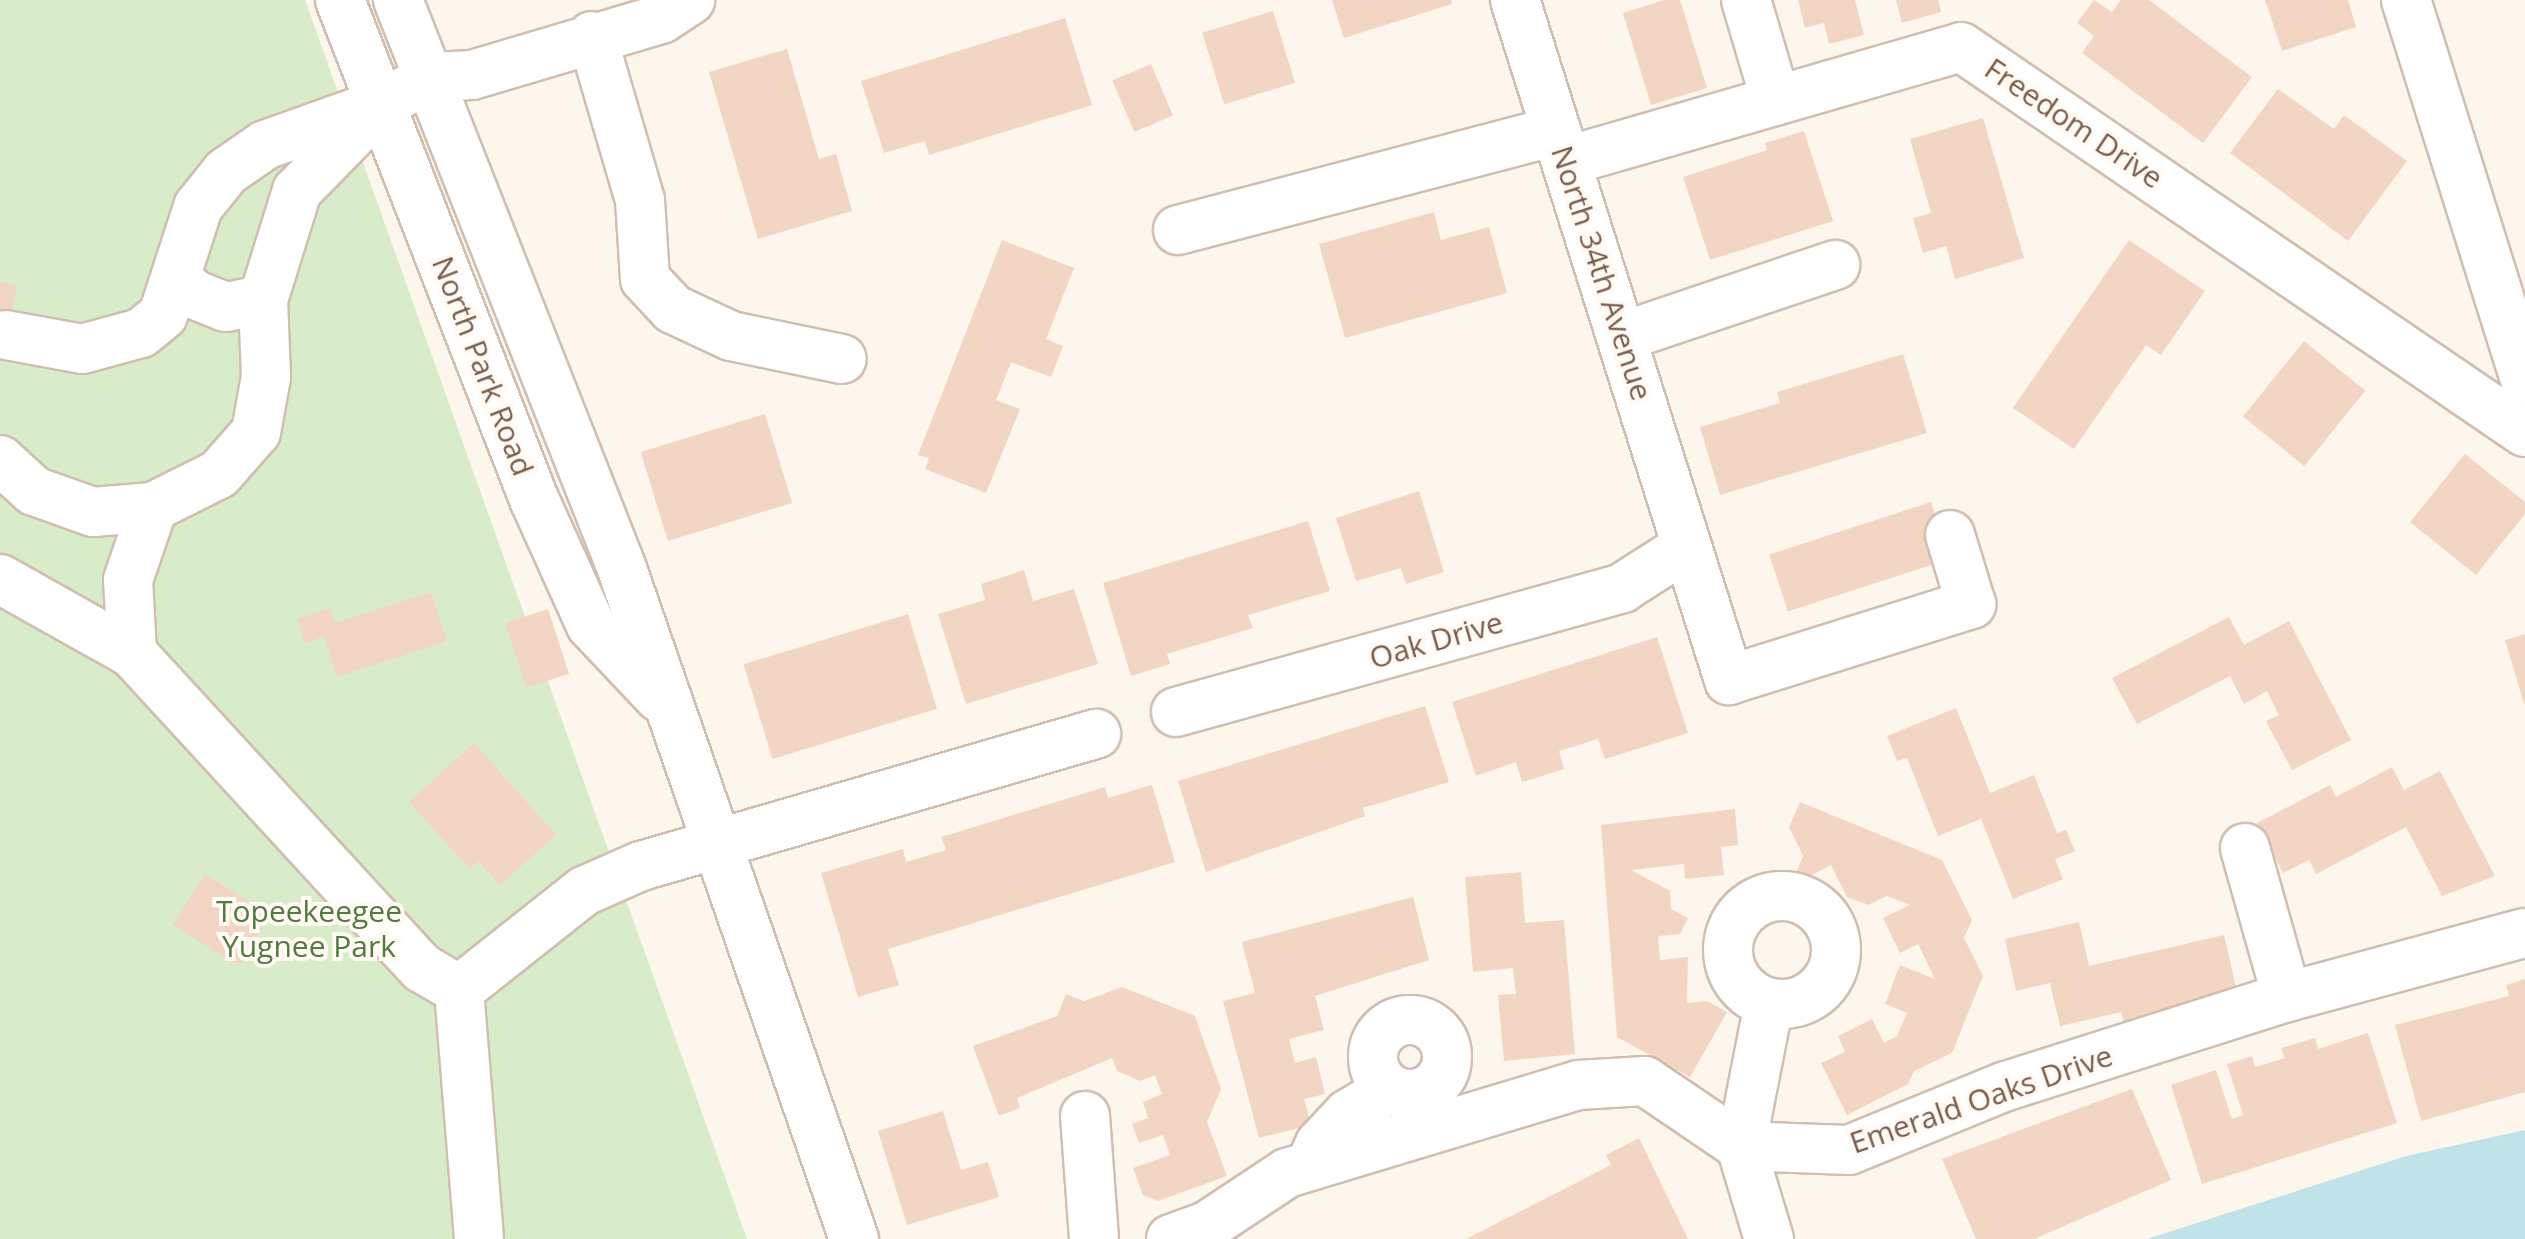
<!DOCTYPE html>
<html>
<head>
<meta charset="utf-8">
<style>
	body { margin:0 }
	#map { position:relative; width:2525px; height:1239px; overflow:hidden; background:#fdf6ec; font-family:"Open Sans",sans-serif }
	div>[style] { position:absolute }
	.green>* { inset:0; background:#d8ecc9 }
	.water>* { inset:0; background:#bfe3e8 }
	.building>* { inset:0; background:#f3d5c3; transform-origin:0 0 }
	.roads { filter:drop-shadow(2px 0 #d1beb0) drop-shadow(-2px 0 #d1beb0) drop-shadow(0 2px #d1beb0) drop-shadow(0 -2px #d1beb0) }
	.minor>* { height:48px; margin:-24px; padding:0 24px; transform-origin:24px; border-radius:24px; background:#fff }
	.minor>.ring { margin:-24px; padding:0; box-sizing:content-box; background:none; border:48px solid #fff; border-radius:50% }
	span { translate:-50% -50%; white-space:nowrap; text-align:center; line-height:1.15; -webkit-text-stroke:8px #fffaf3; paint-order:stroke }
	.street-label { font-size:30px; color:#7a5c4d }
	.park-label { font-size:30px; color:#537a41 }
</style>
</head>
<body>
<div id="map">
	<div class="green">
		<i style="clip-path:polygon(0 0,305px 0,747px 1239px,0 1239px)"></i>
	</div>
	<div class="water">
		<i style="clip-path:polygon(2525px 1130px,2525px 1239px,2147px 1239px,2406px 1156px)"></i>
	</div>
	<div class="building">
		<i style="clip-path:polygon(1332px 0,1451px 0,1452px 4px,1344px 38px)"></i>
		<i style="clip-path:polygon(1664px 0,1680px 0,1707px 88px,1651px 105px,1623px 13px)"></i>
		<i style="clip-path:polygon(1798px 0,1855px 0,1864px 35px,1829px 44px,1824px 23px,1805px 28px)"></i>
		<i style="clip-path:polygon(1896px 0,1938px 0,1941px 12px,1902px 23px)"></i>
		<i style="clip-path:polygon(2094px 0,2112px 12px,2121px 0,2149px 0,2252px 77px,2203px 143px,2082px 53px,2094px 36px,2077px 23px)"></i>
		<i style="clip-path:polygon(2265px 0,2348px 0,2356px 27px,2282px 51px)"></i>
		<i style="left:1273px;top:11px;width:75px;height:74px;rotate:73deg"></i>
		<i style="clip-path:polygon(1065px 18px,1092px 105px,929px 155px,925px 141px,884px 153px,861px 81px)"></i>
		<i style="clip-path:polygon(787px 49px,819px 159px,836px 154px,852px 211px,758px 239px,709px 72px)"></i>
		<i style="left:1151px;top:64px;width:56px;height:42px;rotate:67deg"></i>
		<i style="clip-path:polygon(2278px 89px,2334px 129px,2344px 115px,2407px 161px,2348px 241px,2230px 153px)"></i>
		<i style="clip-path:polygon(1983px 118px,2024px 258px,1955px 279px,1946px 246px,1923px 253px,1913px 218px,1931px 213px,1910px 139px)"></i>
		<i style="clip-path:polygon(1804px 131px,1833px 221px,1710px 260px,1683px 177px,1767px 150px,1765px 143px)"></i>
		<i style="clip-path:polygon(1434px 212px,1441px 240px,1489px 227px,1507px 293px,1345px 338px,1319px 244px)"></i>
		<i style="clip-path:polygon(1002px 240px,1074px 268px,1046px 339px,1063px 346px,1051px 377px,1011px 362px,996px 400px,1020px 409px,986px 493px,925px 469px,929px 458px,918px 455px)"></i>
		<i style="clip-path:polygon(2129px 240px,2205px 291px,2161px 355px,2146px 345px,2074px 449px,2013px 408px)"></i>
		<i style="clip-path:polygon(0 282px,18px 286px,1px 356px,0 355px)"></i>
		<i style="left:2304px;top:341px;width:79px;height:97px;rotate:39deg"></i>
		<i style="clip-path:polygon(1903px 354px,1927px 433px,1720px 495px,1700px 427px,1780px 403px,1777px 392px)"></i>
		<i style="left:765px;top:414px;width:93px;height:130px;rotate:73deg"></i>
		<i style="clip-path:polygon(2465px 454px,2525px 502px,2525px 514px,2476px 575px,2410px 522px)"></i>
		<i style="clip-path:polygon(1419px 491px,1444px 572px,1406px 584px,1401px 568px,1356px 581px,1336px 518px)"></i>
		<i style="left:1931px;top:502px;width:60px;height:170px;rotate:72deg"></i>
		<i style="clip-path:polygon(1308px 521px,1330px 591px,1248px 615px,1253px 628px,1167px 654px,1170px 664px,1131px 676px,1103px 583px)"></i>
		<i style="clip-path:polygon(1024px 570px,1033px 601px,1074px 589px,1098px 664px,966px 704px,938px 614px,985px 600px,981px 584px)"></i>
		<i style="clip-path:polygon(431px 592px,447px 641px,337px 677px,324px 636px,305px 643px,297px 619px,330px 608px,335px 623px)"></i>
		<i style="left:548px;top:609px;width:68px;height:45px;rotate:72deg"></i>
		<i style="left:908px;top:614px;width:99px;height:172px;rotate:73deg"></i>
		<i style="clip-path:polygon(2229px 617px,2244px 645px,2289px 621px,2351px 740px,2292px 770px,2266px 721px,2279px 715px,2267px 691px,2244px 704px,2230px 676px,2137px 724px,2112px 678px)"></i>
		<i style="clip-path:polygon(2525px 634px,2525px 704px,2524px 704px,2505px 640px)"></i>
		<i style="clip-path:polygon(1657px 637px,1688px 733px,1605px 759px,1598px 739px,1559px 751px,1564px 769px,1522px 782px,1516px 762px,1476px 776px,1452px 702px)"></i>
		<i style="clip-path:polygon(1425px 706px,1449px 782px,1363px 808px,1365px 816px,1206px 872px,1178px 781px)"></i>
		<i style="clip-path:polygon(1956px 708px,1990px 793px,2034px 775px,2057px 833px,2066px 830px,2075px 851px,2055px 859px,2063px 879px,2013px 899px,1981px 819px,1938px 836px,1907px 758px,1897px 761px,1887px 736px)"></i>
		<i style="clip-path:polygon(474px 743px,556px 835px,500px 885px,478px 861px,470px 869px,409px 802px)"></i>
		<i style="clip-path:polygon(2392px 767px,2404px 790px,2440px 771px,2495px 876px,2442px 896px,2406px 827px,2316px 874px,2309px 860px,2283px 873px,2257px 823px,2330px 785px,2336px 797px)"></i>
		<i style="clip-path:polygon(1152px 785px,1175px 862px,888px 949px,899px 985px,858px 997px,821px 873px,903px 849px,906px 862px,946px 850px,941px 837px,1105px 787px,1108px 798px)"></i>
		<i style="clip-path:polygon(1800px 802px,1942px 860px,1972px 920px,1964px 938px,1983px 976px,1952px 1053px,1914px 1071px,1908px 1084px,1847px 1115px,1821px 1063px,1845px 1052px,1838px 1036px,1872px 1019px,1884px 1043px,1897px 1036px,1907px 1013px,1885px 1004px,1900px 965px,1935px 979px,1918px 944px,1900px 953px,1883px 918px,1910px 905px,1887px 896px,1868px 905px,1847px 897px,1831px 865px,1810px 876px,1797px 871px,1803px 856px,1789px 827px)"></i>
		<i style="clip-path:polygon(1735px 809px,1738px 845px,1721px 847px,1724px 875px,1685px 879px,1684px 864px,1631px 870px,1670px 891px,1671px 909px,1688px 918px,1680px 934px,1658px 936px,1660px 960px,1688px 957px,1687px 1003px,1707px 1001px,1727px 1012px,1690px 1077px,1617px 1037px,1601px 825px)"></i>
		<i style="clip-path:polygon(1521px 872px,1525px 923px,1564px 920px,1575px 1054px,1504px 1061px,1498px 995px,1516px 994px,1513px 968px,1473px 972px,1465px 877px)"></i>
		<i style="left:205px;top:874px;width:77px;height:60px;rotate:32deg"></i>
		<i style="clip-path:polygon(1413px 897px,1429px 960px,1315px 996px,1324px 1030px,1289px 1039px,1295px 1063px,1316px 1057px,1325px 1094px,1304px 1099px,1311px 1125px,1259px 1138px,1223px 1001px,1255px 993px,1242px 942px)"></i>
		<i style="clip-path:polygon(2079px 922px,2089px 966px,2224px 935px,2238px 996px,2124px 1022px,2121px 1012px,2060px 1026px,2050px 983px,2016px 991px,2005px 939px)"></i>
		<i style="clip-path:polygon(2525px 979px,2525px 1092px,2421px 1121px,2395px 1025px,2509px 996px,2506px 985px)"></i>
		<i style="clip-path:polygon(1122px 987px,1195px 1016px,1221px 1089px,1207px 1122px,1227px 1176px,1158px 1201px,1143px 1195px,1133px 1168px,1170px 1155px,1163px 1135px,1139px 1143px,1132px 1124px,1148px 1118px,1143px 1102px,1162px 1094px,1155px 1075px,1140px 1081px,1117px 1071px,1112px 1058px,1017px 1098px,1020px 1108px,999px 1116px,973px 1046px,1057px 1016px,1066px 994px,1084px 1001px)"></i>
		<i style="clip-path:polygon(2368px 1033px,2397px 1123px,2202px 1184px,2171px 1085px,2216px 1070px,2232px 1119px,2243px 1115px,2227px 1064px,2252px 1056px,2255px 1067px,2285px 1058px,2281px 1048px,2315px 1038px,2318px 1049px)"></i>
		<i style="clip-path:polygon(2132px 1089px,2171px 1180px,2034px 1239px,1976px 1239px,1942px 1159px)"></i>
		<i style="clip-path:polygon(943px 1111px,961px 1170px,988px 1162px,999px 1197px,907px 1225px,878px 1131px)"></i>
		<i style="clip-path:polygon(1639px 1138px,1688px 1239px,1466px 1239px,1611px 1165px,1606px 1155px)"></i>
	</div>
	<div class="roads">
		<div class="minor">
			<i style="left:340px;top:0;width:535px;rotate:68.76deg"></i>
			<i style="left:534px;top:499px;width:138px;rotate:65.7deg"></i>
			<i style="left:591px;top:625px;width:99px;rotate:46.6deg"></i>
			<i style="left:398px;top:0;width:608px;rotate:68.5deg"></i>
			<i style="left:621px;top:566px;width:712px;rotate:70.9deg"></i>
			<i style="left:1515px;top:0;width:713px;rotate:72.53deg"></i>
			<i style="left:1729px;top:680px;width:254px;rotate:-17.4deg"></i>
			<i style="left:1971px;top:604px;width:72px;rotate:-106.9deg"></i>
			<i style="left:1746px;top:0;width:105px;rotate:73.5deg"></i>
			<i style="left:2406px;top:0;width:397px;rotate:72.6deg"></i>
			<i style="left:592px;top:36px;width:171px;rotate:73.7deg"></i>
			<i style="left:640px;top:200px;width:79px;rotate:86.4deg"></i>
			<i style="left:645px;top:279px;width:41px;rotate:47deg"></i>
			<i style="left:673px;top:309px;width:64px;rotate:25deg"></i>
			<i style="left:731px;top:336px;width:113px;rotate:11.7deg"></i>
			<i style="left:1567px;top:161px;width:410px;rotate:-16.1deg"></i>
			<i style="left:1961px;top:47px;width:683px;rotate:34.32deg"></i>
			<i style="left:1178px;top:230px;width:391px;rotate:-14.7deg"></i>
			<i style="left:177px;top:278px;width:23px;rotate:45deg"></i>
			<i style="left:193px;top:294px;width:35px;rotate:22deg"></i>
			<i style="left:226px;top:307px;width:38px;rotate:-11deg"></i>
			<i style="left:6px;top:335px;width:77px;rotate:10.4deg"></i>
			<i style="left:82px;top:349px;width:61px;rotate:-15.2deg"></i>
			<i style="left:141px;top:333px;width:28px;rotate:-39deg"></i>
			<i style="left:163px;top:315px;width:114px;rotate:-72deg"></i>
			<i style="left:198px;top:207px;width:45px;rotate:-51.3deg"></i>
			<i style="left:226px;top:172px;width:47px;rotate:-34.7deg"></i>
			<i style="left:265px;top:145px;width:125px;rotate:-19.6deg"></i>
			<i style="left:383px;top:103px;width:55px;rotate:-28deg"></i>
			<i style="left:432px;top:77px;width:40px;rotate:-2.9deg"></i>
			<i style="left:472px;top:75px;width:197px;rotate:-16.5deg"></i>
			<i style="left:661px;top:19px;width:35px;rotate:-33deg"></i>
			<i style="left:1624px;top:336px;width:223px;rotate:-18.6deg"></i>
			<i style="left:0;top:460px;width:46px;rotate:42.4deg"></i>
			<i style="left:34px;top:491px;width:63px;rotate:19.6deg"></i>
			<i style="left:93px;top:512px;width:60px;rotate:-4.8deg"></i>
			<i style="left:153px;top:507px;width:74px;rotate:-26.6deg"></i>
			<i style="left:219px;top:474px;width:56px;rotate:-48.6deg"></i>
			<i style="left:256px;top:432px;width:56px;rotate:-79.7deg"></i>
			<i style="left:266px;top:377px;width:77px;rotate:-92.2deg"></i>
			<i style="left:263px;top:300px;width:114px;rotate:-72.7deg"></i>
			<i style="left:297px;top:191px;width:115px;rotate:-45.7deg"></i>
			<i style="left:0;top:579px;width:151px;rotate:29.3deg"></i>
			<i style="left:132px;top:653px;width:428px;rotate:47.4deg"></i>
			<i style="left:422px;top:968px;width:43px;rotate:30.7deg"></i>
			<i style="left:459px;top:990px;width:250px;rotate:85.4deg"></i>
			<i style="left:132px;top:653px;width:73px;rotate:-93.1deg"></i>
			<i style="left:128px;top:580px;width:77px;rotate:-71.1deg"></i>
			<i style="left:1176px;top:712px;width:463px;rotate:-15.5deg"></i>
			<i style="left:1622px;top:588px;width:76px;rotate:-32.6deg"></i>
			<i style="left:2245px;top:848px;width:155px;rotate:74.3deg"></i>
			<i class="ring" style="left:1728px;top:896px;width:60px;height:60px"></i>
			<i style="left:459px;top:990px;width:159px;rotate:-38.4deg"></i>
			<i style="left:584px;top:891px;width:62px;rotate:-23.7deg"></i>
			<i style="left:641px;top:866px;width:474px;rotate:-16.2deg"></i>
			<i class="ring" style="left:1373px;top:1020px;width:26px;height:26px"></i>
			<i style="left:1085px;top:1116px;width:123px;rotate:85.8deg"></i>
			<i style="left:1310px;top:1166px;width:24px;rotate:-66deg"></i>
			<i style="left:1320px;top:1144px;width:41px;rotate:-47deg"></i>
			<i style="left:1348px;top:1114px;width:49px;rotate:-30.8deg"></i>
			<i style="left:1171px;top:1239px;width:38px;rotate:-20deg"></i>
			<i style="left:1207px;top:1226px;width:96px;rotate:-33.5deg"></i>
			<i style="left:1287px;top:1173px;width:304px;rotate:-16.8deg"></i>
			<i style="left:1578px;top:1085px;width:67px;rotate:-3.4deg"></i>
			<i style="left:1645px;top:1081px;width:116px;rotate:34.1deg"></i>
			<i style="left:1741px;top:1146px;width:108px;rotate:2.1deg"></i>
			<i style="left:1849px;top:1150px;width:170px;rotate:-22.2deg"></i>
			<i style="left:2006px;top:1086px;width:295px;rotate:-17.6deg"></i>
			<i style="left:2287px;top:997px;width:246px;rotate:-15.1deg"></i>
			<i style="left:1769px;top:1239px;width:97px;rotate:-106.8deg"></i>
			<i style="left:1741px;top:1146px;width:146px;rotate:-78.9deg"></i>
		</div>
	</div>
	<div class="street-label">
		<span style="left:2074px;top:123px;rotate:34deg">Freedom Drive</span>
		<span style="left:1602px;top:273px;rotate:72deg">North 34th Avenue</span>
		<span style="left:483px;top:366px;rotate:69deg">North Park Road</span>
		<span style="left:1436px;top:640px;rotate:-16deg">Oak Drive</span>
		<span style="left:1981px;top:1099px;rotate:-19deg">Emerald Oaks Drive</span>
	</div>
	<div class="park-label">
		<span style="left:309px;top:928px">Topeekeegee<br>Yugnee Park</span>
	</div>
</div>
</body>
</html>
